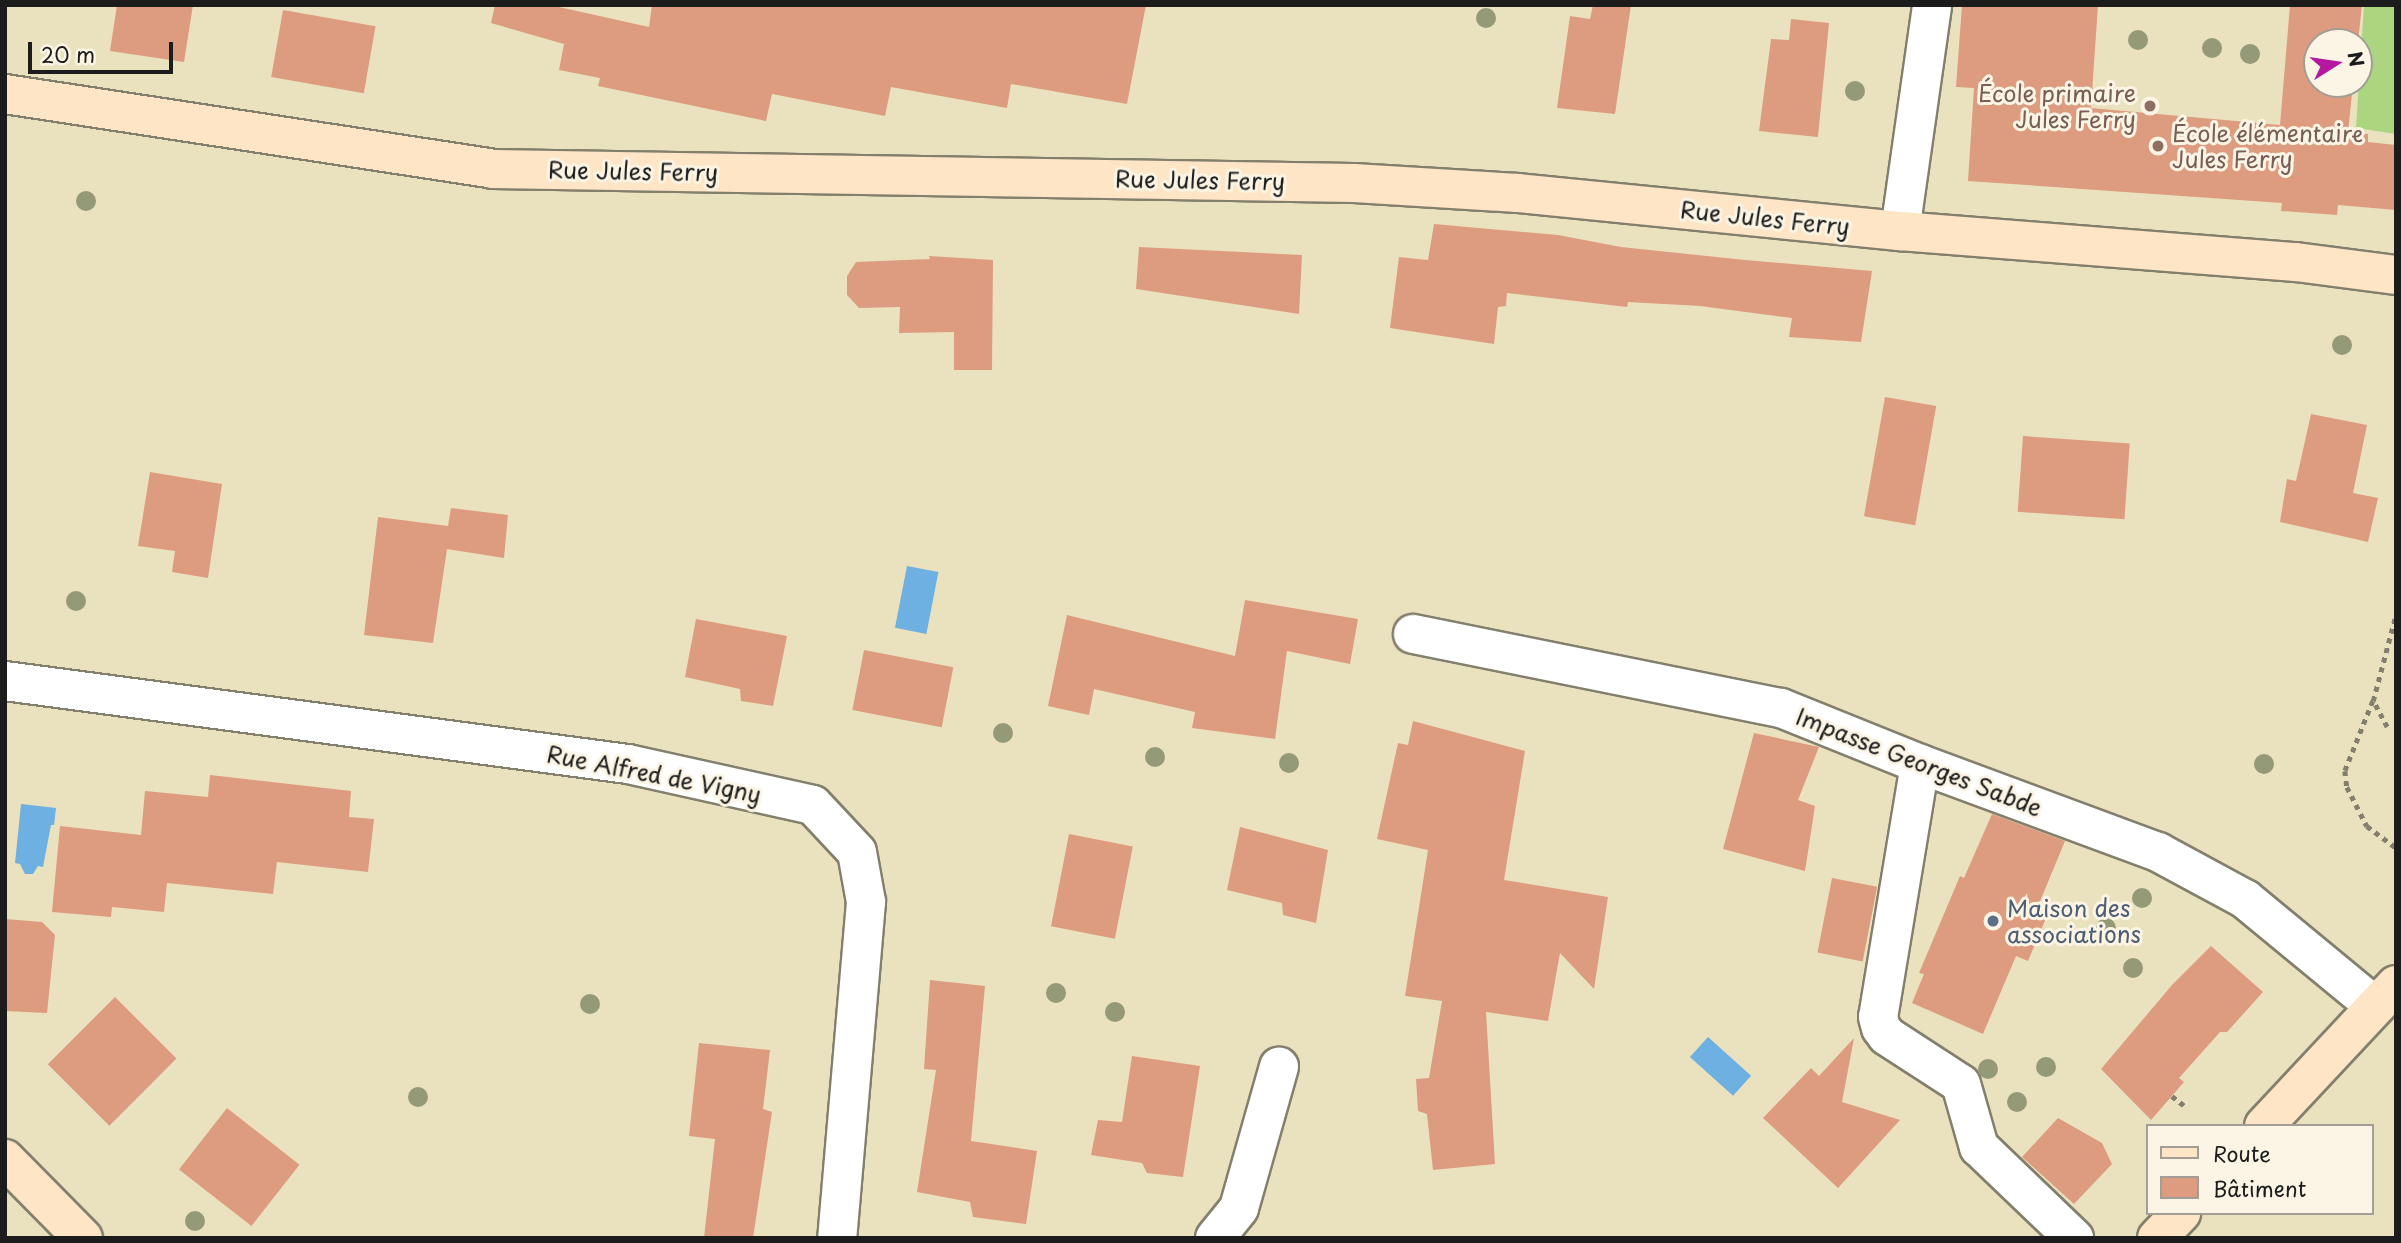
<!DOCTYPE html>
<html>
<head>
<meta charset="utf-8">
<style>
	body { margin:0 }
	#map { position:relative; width:2401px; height:1243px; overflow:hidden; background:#eae2be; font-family:"Playpen Sans",sans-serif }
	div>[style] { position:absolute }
	.green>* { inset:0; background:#acd580 }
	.water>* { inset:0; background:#6eb0e2; transform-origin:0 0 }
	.building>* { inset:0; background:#dd9c7f; transform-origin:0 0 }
	.path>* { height:4.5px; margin-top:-2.25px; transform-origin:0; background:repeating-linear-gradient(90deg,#837f6d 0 5px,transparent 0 10px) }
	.roads { filter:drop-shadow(2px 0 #837f6d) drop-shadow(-2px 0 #837f6d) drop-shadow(0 2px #837f6d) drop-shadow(0 -2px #837f6d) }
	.street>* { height:38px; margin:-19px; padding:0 19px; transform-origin:19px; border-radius:19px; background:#fff }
	.secondary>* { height:38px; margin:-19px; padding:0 19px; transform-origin:19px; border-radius:19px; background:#fde5c5 }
	.trees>* { width:20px; height:20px; margin:-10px; border-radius:50%; background:#949978 }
	.dots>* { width:19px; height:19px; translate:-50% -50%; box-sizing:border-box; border:4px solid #fcf5e5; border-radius:50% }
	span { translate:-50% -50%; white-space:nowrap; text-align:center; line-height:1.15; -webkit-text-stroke:6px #fcf5e5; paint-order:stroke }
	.education-label { font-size:23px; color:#785e54 }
	.right { translate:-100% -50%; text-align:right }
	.left { translate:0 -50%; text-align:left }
	.street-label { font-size:23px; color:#1c1c1c }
	.service-label { font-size:23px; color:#4e5e75 }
	.frame { position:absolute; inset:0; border:7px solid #1c1c1c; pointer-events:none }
	.legend { position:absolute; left:2146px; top:1124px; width:228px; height:91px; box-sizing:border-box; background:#fcf5e5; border:2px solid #a29e95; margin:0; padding:9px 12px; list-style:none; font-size:21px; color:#1c1c1c }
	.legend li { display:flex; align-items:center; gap:14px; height:35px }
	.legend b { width:35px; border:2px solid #a29e95 }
	.north { position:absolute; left:2303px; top:28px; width:70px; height:70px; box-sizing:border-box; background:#fcf5e5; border:2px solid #a29e95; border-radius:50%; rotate:78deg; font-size:19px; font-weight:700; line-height:28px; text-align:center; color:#1c1c1c }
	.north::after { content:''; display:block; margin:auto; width:24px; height:32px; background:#b5179e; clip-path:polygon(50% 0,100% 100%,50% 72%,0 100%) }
	.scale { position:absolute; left:28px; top:42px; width:145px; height:32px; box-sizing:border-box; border:4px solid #1c1c1c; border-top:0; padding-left:9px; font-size:21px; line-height:24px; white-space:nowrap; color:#1c1c1c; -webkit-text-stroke:5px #fcf5e5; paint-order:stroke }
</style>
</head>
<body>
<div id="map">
	<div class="green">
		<i style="clip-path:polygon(2364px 5px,2396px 5px,2396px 134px,2356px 128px)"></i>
	</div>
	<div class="water">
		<i style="left:907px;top:566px;width:32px;height:63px;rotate:11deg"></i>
		<i style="clip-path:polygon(21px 804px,56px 808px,54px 825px,51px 825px,43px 867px,38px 866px,33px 874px,25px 874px,20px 864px,15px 863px)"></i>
		<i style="left:1708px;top:1037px;width:58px;height:27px;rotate:42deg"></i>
	</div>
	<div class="building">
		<i style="clip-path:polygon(117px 5px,193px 5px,184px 62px,110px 51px)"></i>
		<i style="clip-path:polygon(495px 5px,550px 5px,649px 27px,652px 5px,1146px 5px,1127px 104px,1011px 84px,1007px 108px,891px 87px,885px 116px,772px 94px,766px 121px,598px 86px,600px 78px,559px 70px,564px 44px,491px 23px)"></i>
		<i style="clip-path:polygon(1593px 5px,1631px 5px,1615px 114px,1557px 108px,1570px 16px,1590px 19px)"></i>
		<i style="clip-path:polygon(1962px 5px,2098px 5px,2091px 108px,2280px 125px,2290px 5px,2362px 5px,2358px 42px,2317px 42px,2317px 84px,2353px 84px,2348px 133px,2368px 134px,2368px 142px,2396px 145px,2396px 210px,2338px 205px,2337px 215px,2281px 211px,2282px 203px,1968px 181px,1974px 88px,1956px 87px)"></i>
		<i style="left:283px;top:10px;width:94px;height:68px;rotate:10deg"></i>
		<i style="clip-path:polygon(1791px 19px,1829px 23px,1818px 137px,1759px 131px,1771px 39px,1789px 40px)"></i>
		<i style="clip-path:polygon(1434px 224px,1558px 235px,1621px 247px,1745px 260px,1872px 271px,1861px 342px,1789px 337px,1792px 318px,1700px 306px,1628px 302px,1627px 307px,1507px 293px,1506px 306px,1498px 307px,1494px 344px,1390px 328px,1399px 257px,1428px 260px)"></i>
		<i style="clip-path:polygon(1139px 247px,1302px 255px,1299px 314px,1136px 289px)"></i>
		<i style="clip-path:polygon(929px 256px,993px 260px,992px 370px,954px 370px,954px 332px,899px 333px,900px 307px,859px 308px,847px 295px,847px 276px,856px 262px,930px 259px)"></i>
		<i style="left:1885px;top:397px;width:52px;height:121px;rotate:10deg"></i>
		<i style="clip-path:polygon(2311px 414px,2367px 425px,2353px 493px,2378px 498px,2368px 542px,2280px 522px,2287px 479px,2296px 481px)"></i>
		<i style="left:2023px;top:436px;width:107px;height:76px;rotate:4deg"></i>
		<i style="clip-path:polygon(150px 472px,222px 484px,208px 578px,172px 572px,175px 551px,138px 546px)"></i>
		<i style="clip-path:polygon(451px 508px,508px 515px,504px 558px,447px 549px,433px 643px,364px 635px,378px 517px,448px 526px)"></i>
		<i style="clip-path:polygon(1245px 600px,1358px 619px,1350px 664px,1287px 651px,1275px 739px,1192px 728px,1195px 712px,1094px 689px,1089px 715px,1048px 706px,1067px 615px,1235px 656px)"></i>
		<i style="clip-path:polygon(696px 619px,787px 636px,773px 706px,741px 701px,740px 689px,685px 677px)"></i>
		<i style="left:864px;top:650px;width:91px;height:61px;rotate:11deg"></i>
		<i style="clip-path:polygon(1413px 721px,1525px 751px,1504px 880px,1608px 897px,1594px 989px,1560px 953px,1548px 1021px,1486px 1012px,1495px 1164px,1433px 1170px,1427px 1114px,1418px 1111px,1416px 1079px,1429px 1078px,1442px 1001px,1405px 996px,1428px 850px,1377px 839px,1398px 743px,1408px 745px)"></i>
		<i style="clip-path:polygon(1754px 733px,1819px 747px,1798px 800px,1815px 806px,1805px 871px,1723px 849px)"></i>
		<i style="clip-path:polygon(210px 775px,351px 791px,349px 817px,374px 819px,368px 872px,277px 862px,273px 894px,167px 883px,164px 912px,112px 907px,111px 917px,52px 912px,60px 826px,141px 835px,145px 791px,208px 797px)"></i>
		<i style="clip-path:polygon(1992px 814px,2065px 841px,2036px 911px,2047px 916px,2028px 961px,2016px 956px,1983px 1034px,1912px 1003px,1924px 974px,1919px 973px,1960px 876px,1964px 878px)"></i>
		<i style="clip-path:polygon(1240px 827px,1328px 850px,1316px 923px,1283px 915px,1282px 903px,1227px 890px)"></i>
		<i style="left:1069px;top:834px;width:65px;height:94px;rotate:11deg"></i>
		<i style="left:1832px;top:878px;width:46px;height:76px;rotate:11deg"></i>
		<i style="clip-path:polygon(5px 919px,42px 922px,55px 935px,47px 1013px,5px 1011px)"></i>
		<i style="clip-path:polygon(2211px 946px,2263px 992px,2227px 1032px,2220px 1032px,2179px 1078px,2184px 1082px,2151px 1120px,2101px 1069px,2172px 985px)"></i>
		<i style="clip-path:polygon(930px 980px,985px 986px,971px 1141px,1037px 1151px,1026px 1224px,973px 1217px,970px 1202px,917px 1192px,936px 1070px,924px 1069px)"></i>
		<i style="left:115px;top:997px;width:87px;height:95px;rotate:45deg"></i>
		<i style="clip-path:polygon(1854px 1038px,1842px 1102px,1900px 1120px,1838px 1188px,1763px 1118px,1811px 1068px,1819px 1076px)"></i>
		<i style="clip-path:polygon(699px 1043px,770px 1050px,763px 1109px,772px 1112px,753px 1238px,704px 1238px,715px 1139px,689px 1136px)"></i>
		<i style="clip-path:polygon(1132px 1056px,1200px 1066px,1183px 1177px,1147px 1173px,1142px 1163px,1091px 1155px,1098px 1120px,1122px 1122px)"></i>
		<i style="left:227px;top:1108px;width:92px;height:78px;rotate:38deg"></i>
		<i style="clip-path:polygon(2058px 1118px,2102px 1143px,2112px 1164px,2074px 1204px,2022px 1157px)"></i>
	</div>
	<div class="path">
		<i style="left:2373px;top:701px;width:75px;rotate:111.8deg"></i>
		<i style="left:2345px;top:771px;width:16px;rotate:83deg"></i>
		<i style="left:2347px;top:787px;width:44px;rotate:62.9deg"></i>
		<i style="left:2367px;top:826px;width:36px;rotate:37deg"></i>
		<i style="left:2387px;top:727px;width:30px;rotate:-118deg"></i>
		<i style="left:2373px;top:701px;width:90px;rotate:-75.2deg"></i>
		<i style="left:2172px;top:1096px;width:18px;rotate:38deg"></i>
	</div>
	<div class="roads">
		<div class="street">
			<i style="left:1900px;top:231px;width:228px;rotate:-81.9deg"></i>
			<i style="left:1413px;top:634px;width:375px;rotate:11.4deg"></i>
			<i style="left:1781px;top:708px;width:150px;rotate:21.9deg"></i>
			<i style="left:1920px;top:764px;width:254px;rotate:20.3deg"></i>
			<i style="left:2158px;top:852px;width:99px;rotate:28.4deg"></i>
			<i style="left:2245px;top:899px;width:168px;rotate:39.5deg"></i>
			<i style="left:5px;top:681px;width:629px;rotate:7.59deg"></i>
			<i style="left:628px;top:764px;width:189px;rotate:12.5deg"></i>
			<i style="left:813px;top:805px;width:64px;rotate:46.9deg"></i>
			<i style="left:857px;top:852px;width:51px;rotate:79.8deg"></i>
			<i style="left:866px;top:902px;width:337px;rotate:94.9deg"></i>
			<i style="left:1920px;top:764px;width:256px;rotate:99.4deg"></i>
			<i style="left:1878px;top:1017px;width:11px;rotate:75deg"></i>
			<i style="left:1881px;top:1028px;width:10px;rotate:53deg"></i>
			<i style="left:1887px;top:1036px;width:88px;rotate:33deg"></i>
			<i style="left:1961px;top:1084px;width:66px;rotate:74.1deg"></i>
			<i style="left:1979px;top:1147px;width:132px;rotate:43.8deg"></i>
			<i style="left:1215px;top:1238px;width:38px;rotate:-51deg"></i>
			<i style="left:1239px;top:1208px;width:147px;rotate:-74.2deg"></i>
		</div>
		<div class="secondary">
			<i style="left:5px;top:94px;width:494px;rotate:8.7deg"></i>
			<i style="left:493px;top:169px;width:861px;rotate:0.93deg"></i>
			<i style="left:1354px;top:183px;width:164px;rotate:3.5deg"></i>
			<i style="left:1518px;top:193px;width:384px;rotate:5.7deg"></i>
			<i style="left:1900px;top:231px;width:397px;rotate:4.5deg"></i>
			<i style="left:2296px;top:262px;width:101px;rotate:7.4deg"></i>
			<i style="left:2264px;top:1126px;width:193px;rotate:-46.9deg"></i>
			<i style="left:5px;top:1159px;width:111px;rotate:45.4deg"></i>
			<i style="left:2157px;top:1238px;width:35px;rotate:-46deg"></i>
		</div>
	</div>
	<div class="trees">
		<i style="left:1486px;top:18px"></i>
		<i style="left:2138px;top:40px"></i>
		<i style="left:2212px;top:48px"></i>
		<i style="left:2250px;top:54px"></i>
		<i style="left:1855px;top:91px"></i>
		<i style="left:86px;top:201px"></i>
		<i style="left:2342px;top:345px"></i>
		<i style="left:76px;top:601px"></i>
		<i style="left:1003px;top:733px"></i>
		<i style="left:1155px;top:757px"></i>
		<i style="left:1289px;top:763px"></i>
		<i style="left:2264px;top:764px"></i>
		<i style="left:2142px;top:898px"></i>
		<i style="left:2106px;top:928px"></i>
		<i style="left:2133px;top:968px"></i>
		<i style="left:1056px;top:993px"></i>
		<i style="left:590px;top:1004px"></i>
		<i style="left:1115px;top:1012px"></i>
		<i style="left:2046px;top:1067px"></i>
		<i style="left:1988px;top:1069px"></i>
		<i style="left:418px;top:1097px"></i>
		<i style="left:2017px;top:1102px"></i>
		<i style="left:195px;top:1221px"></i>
	</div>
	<div class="dots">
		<i style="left:2150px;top:106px;background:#8d6e63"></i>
		<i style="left:2158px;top:146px;background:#8d6e63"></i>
		<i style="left:1993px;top:921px;background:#5c6f8a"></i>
	</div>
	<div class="education-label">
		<span class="right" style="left:2136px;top:106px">École primaire<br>Jules Ferry</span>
		<span class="left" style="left:2172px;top:146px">École élémentaire<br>Jules Ferry</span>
	</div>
	<div class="street-label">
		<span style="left:633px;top:171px;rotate:1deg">Rue Jules Ferry</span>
		<span style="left:1200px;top:180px;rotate:1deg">Rue Jules Ferry</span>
		<span style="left:1765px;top:218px;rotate:6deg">Rue Jules Ferry</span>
		<span style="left:1919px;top:762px;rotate:21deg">Impasse Georges Sabde</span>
		<span style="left:654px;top:774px;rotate:11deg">Rue Alfred de Vigny</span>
	</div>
	<div class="service-label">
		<span class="left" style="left:2007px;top:921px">Maison des<br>associations</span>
	</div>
	<div class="frame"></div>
	<ul class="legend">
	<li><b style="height:9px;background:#fde5c5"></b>Route</li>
	<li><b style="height:19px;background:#dd9c7f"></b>Bâtiment</li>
	</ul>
	<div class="north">N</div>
	<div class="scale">20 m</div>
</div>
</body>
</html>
